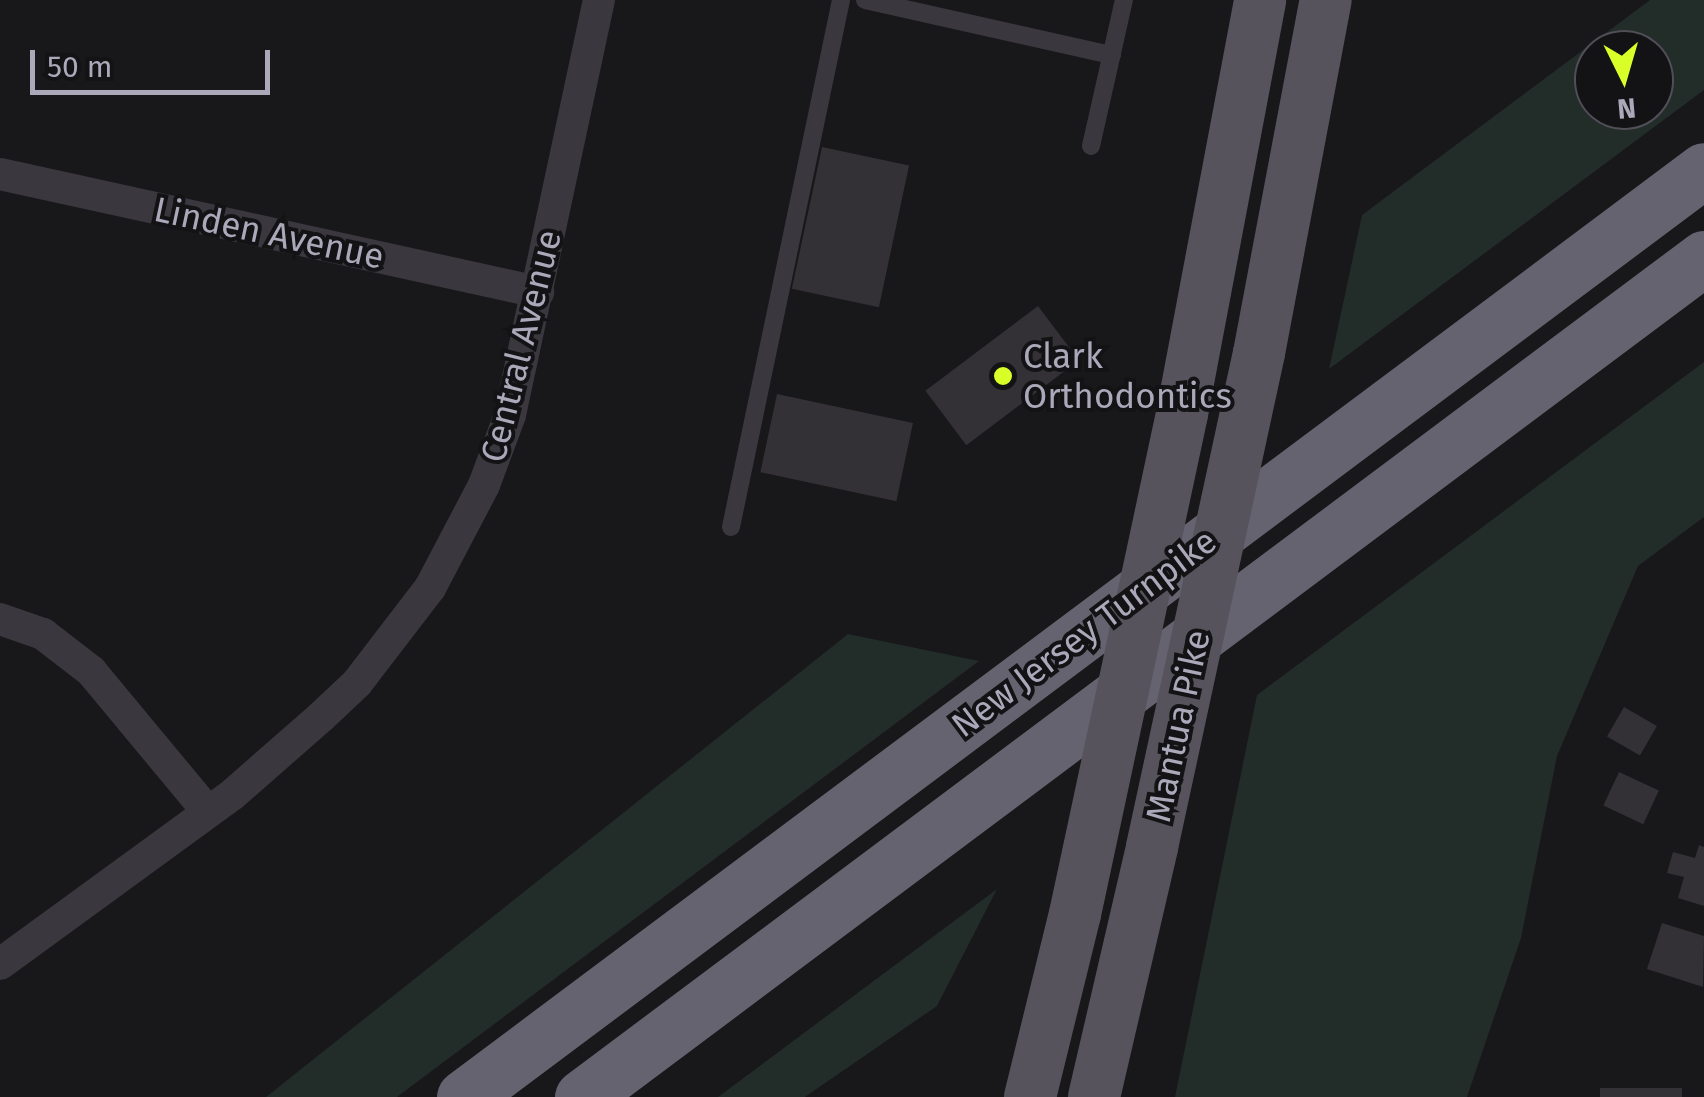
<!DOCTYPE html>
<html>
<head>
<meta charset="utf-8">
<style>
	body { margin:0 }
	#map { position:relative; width:1704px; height:1097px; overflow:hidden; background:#181719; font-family:"Fira Sans",sans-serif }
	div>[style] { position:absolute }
	.green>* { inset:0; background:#222c29 }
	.building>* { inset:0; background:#333135; transform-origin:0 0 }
	.service>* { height:18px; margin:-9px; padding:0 9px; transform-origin:9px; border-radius:9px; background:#3a373e }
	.minor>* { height:32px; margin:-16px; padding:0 16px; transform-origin:16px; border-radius:16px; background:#3a373e }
	.primary>* { height:52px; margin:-26px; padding:0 26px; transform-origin:26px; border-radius:26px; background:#56535d }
	.motorway>* { height:55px; margin:-27.5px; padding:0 27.5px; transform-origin:27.5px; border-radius:27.5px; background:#666370 }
	.primary-bridge>* { height:52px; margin:-26px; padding:0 26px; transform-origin:26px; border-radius:26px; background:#56535d }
	.dots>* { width:28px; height:28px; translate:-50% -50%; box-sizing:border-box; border:5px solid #131214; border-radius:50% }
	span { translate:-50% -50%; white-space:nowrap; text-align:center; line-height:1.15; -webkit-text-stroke:8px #131214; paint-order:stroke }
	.street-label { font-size:35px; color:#aba8ba }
	.poi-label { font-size:35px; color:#aba8ba }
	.left { translate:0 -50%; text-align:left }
	.north { position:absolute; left:1574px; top:30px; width:100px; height:100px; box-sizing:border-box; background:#131214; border:2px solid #504e56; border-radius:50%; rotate:175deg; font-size:28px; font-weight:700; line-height:40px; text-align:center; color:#aba8ba }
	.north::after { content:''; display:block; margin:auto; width:35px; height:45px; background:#d8ff28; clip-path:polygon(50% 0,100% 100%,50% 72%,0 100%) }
	.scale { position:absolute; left:30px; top:50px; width:240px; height:45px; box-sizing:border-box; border:5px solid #aba8ba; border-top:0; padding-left:12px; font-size:30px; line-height:35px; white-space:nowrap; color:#aba8ba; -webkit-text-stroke:8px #131214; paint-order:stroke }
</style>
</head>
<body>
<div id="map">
	<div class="green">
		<i style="clip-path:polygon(evenodd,1650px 0,1704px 0,1704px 90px,1329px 369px,1362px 215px,1650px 0,1594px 50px,1654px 50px,1654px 110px,1594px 110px,1594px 50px)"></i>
		<i style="clip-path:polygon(1704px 362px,1704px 517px,1638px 566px,1557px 756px,1521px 938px,1467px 1097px,1175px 1097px,1257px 695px)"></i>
		<i style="clip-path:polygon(848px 634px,979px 661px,397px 1097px,266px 1097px)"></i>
		<i style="clip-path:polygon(997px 889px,937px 1006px,805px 1097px,718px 1097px)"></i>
	</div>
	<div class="building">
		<i style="left:822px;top:147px;width:89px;height:145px;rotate:12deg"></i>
		<i style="left:1038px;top:306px;width:68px;height:141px;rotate:53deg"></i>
		<i style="left:777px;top:394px;width:139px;height:80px;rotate:12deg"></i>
		<i style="left:1624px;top:707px;width:38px;height:34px;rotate:30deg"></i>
		<i style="left:1619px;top:772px;width:44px;height:37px;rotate:25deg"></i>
		<i style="clip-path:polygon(1699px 845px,1704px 847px,1704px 906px,1678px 898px,1684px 877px,1667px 873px,1673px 852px,1695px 858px)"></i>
		<i style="clip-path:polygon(1662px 923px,1704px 936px,1703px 987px,1647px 969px)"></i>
		<i style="left:1682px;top:1088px;width:9px;height:82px;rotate:90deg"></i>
	</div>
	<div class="service">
		<i style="left:865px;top:0;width:253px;rotate:12.6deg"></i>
		<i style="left:1091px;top:146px;width:150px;rotate:-77.3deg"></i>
		<i style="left:731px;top:527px;width:538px;rotate:-78.21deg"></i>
	</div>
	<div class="minor">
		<i style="left:0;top:174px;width:551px;rotate:12.37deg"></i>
		<i style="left:0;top:619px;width:46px;rotate:19.2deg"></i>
		<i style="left:43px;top:634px;width:61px;rotate:37.6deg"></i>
		<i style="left:91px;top:671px;width:183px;rotate:50.3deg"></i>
		<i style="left:0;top:964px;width:288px;rotate:-36.1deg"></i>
		<i style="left:233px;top:794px;width:118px;rotate:-41.2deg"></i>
		<i style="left:322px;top:716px;width:48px;rotate:-43.3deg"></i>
		<i style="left:357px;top:683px;width:120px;rotate:-52.5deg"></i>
		<i style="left:430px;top:588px;width:116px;rotate:-62.3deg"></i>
		<i style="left:484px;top:485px;width:75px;rotate:-69.6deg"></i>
		<i style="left:510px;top:415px;width:424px;rotate:-77.9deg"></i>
	</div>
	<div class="primary">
		<i style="left:1259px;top:353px;width:359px;rotate:-79.3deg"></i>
		<i style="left:1182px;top:414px;width:421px;rotate:-79.3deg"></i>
		<i style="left:1030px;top:1097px;width:188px;rotate:-76.2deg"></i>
		<i style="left:1094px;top:1097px;width:257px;rotate:-76.9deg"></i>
	</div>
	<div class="motorway">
		<i style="left:464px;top:1097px;width:1548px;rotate:-36.78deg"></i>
		<i style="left:582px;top:1097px;width:1401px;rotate:-36.79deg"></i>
	</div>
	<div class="primary-bridge">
		<i style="left:1152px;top:847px;width:505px;rotate:-77.78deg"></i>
		<i style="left:1075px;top:914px;width:511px;rotate:-77.92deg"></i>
	</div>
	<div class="dots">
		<i style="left:1003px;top:376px;background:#d8ff28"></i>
	</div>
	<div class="street-label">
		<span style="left:269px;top:233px;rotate:12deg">Linden Avenue</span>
		<span style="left:521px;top:346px;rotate:-76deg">Central Avenue</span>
		<span style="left:1084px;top:633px;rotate:-37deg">New Jersey Turnpike</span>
		<span style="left:1178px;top:726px;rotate:-78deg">Mantua Pike</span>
	</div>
	<div class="poi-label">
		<span class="left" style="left:1023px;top:376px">Clark<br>Orthodontics</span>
	</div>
	<div class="north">N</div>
	<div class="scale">50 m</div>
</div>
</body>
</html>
